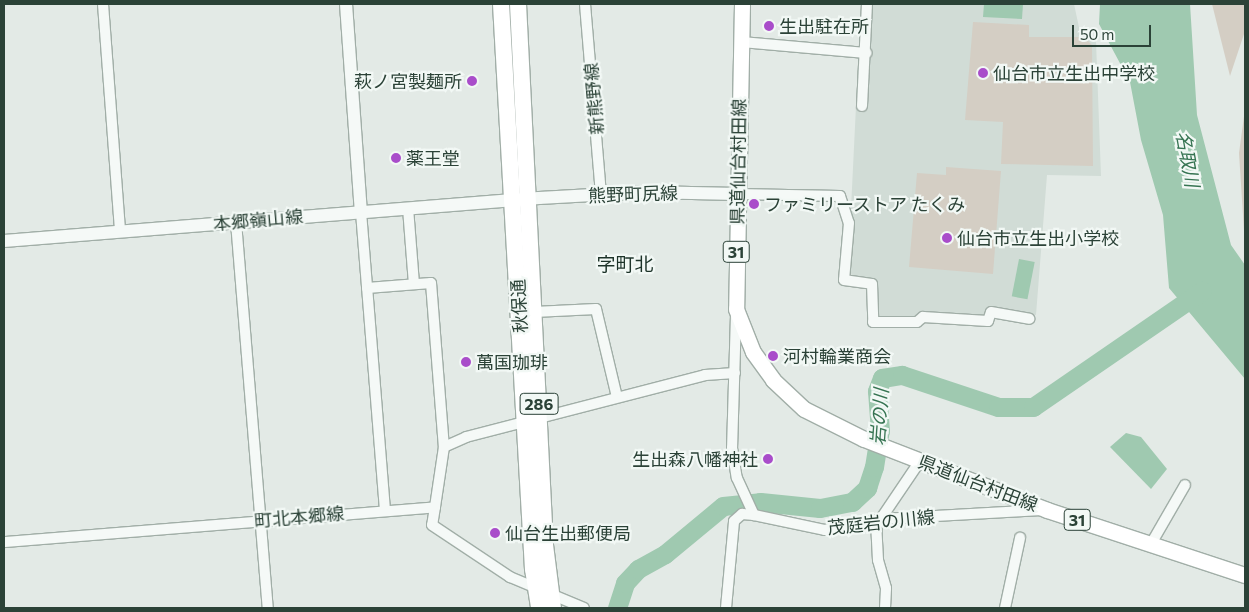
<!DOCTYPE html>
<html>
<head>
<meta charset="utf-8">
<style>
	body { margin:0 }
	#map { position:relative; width:1249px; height:612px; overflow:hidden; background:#e3eae6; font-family:Commissioner,"Noto Sans JP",sans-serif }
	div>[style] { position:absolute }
	.built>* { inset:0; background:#d1dcd6 }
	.green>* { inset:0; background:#d4cec4 }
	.water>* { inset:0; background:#9fc9b0; transform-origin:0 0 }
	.river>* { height:19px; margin:-9.5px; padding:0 9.5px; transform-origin:9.5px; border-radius:9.5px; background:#9fc9b0 }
	.roads { filter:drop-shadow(1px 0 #a1aea7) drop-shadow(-1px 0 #a1aea7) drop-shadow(0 1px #a1aea7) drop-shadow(0 -1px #a1aea7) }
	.minor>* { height:10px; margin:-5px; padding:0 5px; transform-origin:5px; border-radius:5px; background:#f5f9f7 }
	.tertiary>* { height:12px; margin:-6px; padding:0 6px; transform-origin:6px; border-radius:6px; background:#f5f9f7 }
	.primary>* { height:15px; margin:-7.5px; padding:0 7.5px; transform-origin:7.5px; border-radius:7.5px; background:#fff }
	.trunk>* { height:16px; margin:-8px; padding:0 8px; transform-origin:8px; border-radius:8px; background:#fff }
	.dots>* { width:14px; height:14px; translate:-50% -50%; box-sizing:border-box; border:2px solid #f2f8f5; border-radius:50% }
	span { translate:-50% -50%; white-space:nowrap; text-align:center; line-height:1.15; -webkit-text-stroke:4.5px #f2f8f5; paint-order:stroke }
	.shield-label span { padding:1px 4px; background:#f2f8f5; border:1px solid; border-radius:4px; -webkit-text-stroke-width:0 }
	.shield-label { font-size:16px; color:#2b4237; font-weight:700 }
	.poi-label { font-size:18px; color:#2b4237 }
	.left { translate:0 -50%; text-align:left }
	.right { translate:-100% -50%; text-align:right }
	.street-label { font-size:18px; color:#2b4237 }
	.water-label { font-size:19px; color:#367452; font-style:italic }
	.neighbourhood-label { font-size:19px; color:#1d3329 }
	.frame { position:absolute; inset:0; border:5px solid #2b4237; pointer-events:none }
	.scale { position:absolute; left:1072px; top:25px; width:79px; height:22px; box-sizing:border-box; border:2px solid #2b4237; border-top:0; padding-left:6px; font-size:15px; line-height:18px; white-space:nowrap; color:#2b4237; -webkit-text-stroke:4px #f2f8f5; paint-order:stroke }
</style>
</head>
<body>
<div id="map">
	<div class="built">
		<i style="clip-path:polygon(870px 4px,1074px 4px,1080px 32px,1089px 31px,1096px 41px,1101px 176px,1047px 175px,1036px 315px,990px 309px,986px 319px,876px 319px,876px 280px,854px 277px,848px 270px,856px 106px,866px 107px)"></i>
	</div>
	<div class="green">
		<i style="clip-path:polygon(1212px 4px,1245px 4px,1245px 31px,1230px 76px)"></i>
		<i style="clip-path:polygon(973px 22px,1029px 25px,1029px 37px,1084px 37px,1092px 45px,1093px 166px,1001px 164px,1003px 122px,965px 120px)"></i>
		<i style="clip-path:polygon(1245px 109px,1245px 246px,1239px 153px)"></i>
		<i style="clip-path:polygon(946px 167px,1001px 171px,993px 274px,909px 267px,917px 173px,946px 175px)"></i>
	</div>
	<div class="water">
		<i style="clip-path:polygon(984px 4px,1023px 4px,1022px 19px,983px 17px)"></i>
		<i style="clip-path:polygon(1100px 4px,1190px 4px,1197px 115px,1231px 245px,1245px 265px,1245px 379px,1169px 288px,1163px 215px,1141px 140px,1130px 82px,1099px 24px)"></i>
		<i style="left:1019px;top:259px;width:16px;height:38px;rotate:11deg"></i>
		<i style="clip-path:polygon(1126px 433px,1141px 437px,1167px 469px,1151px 489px,1110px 447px)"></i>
	</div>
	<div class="river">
		<i style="left:617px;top:608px;width:26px;rotate:-72deg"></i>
		<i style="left:625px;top:583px;width:19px;rotate:-47deg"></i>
		<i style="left:638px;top:569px;width:31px;rotate:-29deg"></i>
		<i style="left:665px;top:554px;width:75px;rotate:-39.6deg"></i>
		<i style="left:723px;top:506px;width:37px;rotate:-6deg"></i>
		<i style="left:760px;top:502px;width:60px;rotate:5.7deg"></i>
		<i style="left:820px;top:508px;width:33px;rotate:-11deg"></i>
		<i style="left:852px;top:502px;width:21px;rotate:-43deg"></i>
		<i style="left:867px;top:488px;width:22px;rotate:-72deg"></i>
		<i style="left:874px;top:467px;width:36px;rotate:-81deg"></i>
		<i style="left:880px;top:431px;width:40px;rotate:-94.3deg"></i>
		<i style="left:877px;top:391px;width:14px;rotate:-69deg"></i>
		<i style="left:882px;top:378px;width:20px;rotate:-9deg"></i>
		<i style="left:902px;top:375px;width:101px;rotate:18.4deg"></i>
		<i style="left:998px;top:407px;width:35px"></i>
		<i style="left:1033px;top:407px;width:205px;rotate:-34.5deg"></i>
	</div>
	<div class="roads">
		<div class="minor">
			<i style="left:103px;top:4px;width:228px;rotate:85.7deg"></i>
			<i style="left:585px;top:4px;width:192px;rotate:85.2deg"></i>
			<i style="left:741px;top:42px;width:126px;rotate:5deg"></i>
			<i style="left:862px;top:106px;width:102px;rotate:-87.2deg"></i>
			<i style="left:737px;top:194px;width:103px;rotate:1.1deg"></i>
			<i style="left:840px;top:196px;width:28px;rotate:72deg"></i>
			<i style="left:849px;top:223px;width:57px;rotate:95deg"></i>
			<i style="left:844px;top:280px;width:28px;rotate:8deg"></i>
			<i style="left:872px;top:284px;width:38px;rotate:88deg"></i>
			<i style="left:873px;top:322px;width:44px"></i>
			<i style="left:917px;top:322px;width:8px;rotate:-40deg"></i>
			<i style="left:923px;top:317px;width:65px;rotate:3.5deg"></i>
			<i style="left:988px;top:321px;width:9px;rotate:-72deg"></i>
			<i style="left:991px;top:312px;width:39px;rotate:10deg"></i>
			<i style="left:408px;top:208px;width:76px;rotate:85.5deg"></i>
			<i style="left:361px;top:212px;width:298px;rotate:85.4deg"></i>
			<i style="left:236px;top:222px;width:387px;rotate:85.3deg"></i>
			<i style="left:367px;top:288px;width:64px;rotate:-4.5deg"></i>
			<i style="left:431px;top:283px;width:165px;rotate:85.5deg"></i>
			<i style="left:534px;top:312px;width:62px;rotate:-2.8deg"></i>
			<i style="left:596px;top:309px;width:90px;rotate:76.6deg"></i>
			<i style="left:736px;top:315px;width:133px;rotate:91.7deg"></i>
			<i style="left:732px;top:448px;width:30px;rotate:81deg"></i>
			<i style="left:737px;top:478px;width:41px;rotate:65.3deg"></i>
			<i style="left:754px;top:515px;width:73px;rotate:11.9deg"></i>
			<i style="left:825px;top:530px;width:58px;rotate:-10.9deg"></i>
			<i style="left:882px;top:519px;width:160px;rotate:-3.2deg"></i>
			<i style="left:435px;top:507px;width:18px;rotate:99deg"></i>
			<i style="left:432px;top:525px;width:94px;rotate:33.7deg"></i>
			<i style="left:510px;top:577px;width:80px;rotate:22.7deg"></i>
			<i style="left:4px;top:542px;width:432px;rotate:-4.6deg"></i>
			<i style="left:435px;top:507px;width:61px;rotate:-81.5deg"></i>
			<i style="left:444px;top:447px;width:24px;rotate:-24deg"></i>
			<i style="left:466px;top:437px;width:247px;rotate:-14.5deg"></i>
			<i style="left:705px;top:375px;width:30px;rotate:-4deg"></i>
			<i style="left:1151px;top:544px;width:68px;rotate:-60deg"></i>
			<i style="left:726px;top:608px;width:87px;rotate:-84.7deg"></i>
			<i style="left:734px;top:521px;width:11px;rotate:-41deg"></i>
			<i style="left:742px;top:514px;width:12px;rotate:5deg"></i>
			<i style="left:885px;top:608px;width:20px;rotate:-87deg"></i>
			<i style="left:886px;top:588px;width:29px;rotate:-106deg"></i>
			<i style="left:878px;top:560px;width:34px;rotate:-93deg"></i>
			<i style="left:876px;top:526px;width:78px;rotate:-55.9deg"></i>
			<i style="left:1005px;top:608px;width:72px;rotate:-77.9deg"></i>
		</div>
		<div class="tertiary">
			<i style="left:346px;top:4px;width:209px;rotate:85.9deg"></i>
			<i style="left:4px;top:241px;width:537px;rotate:-4.6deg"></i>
			<i style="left:539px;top:198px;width:107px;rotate:-3.2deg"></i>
			<i style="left:646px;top:192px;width:91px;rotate:1.3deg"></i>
		</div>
		<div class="primary">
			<i style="left:742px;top:4px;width:305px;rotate:91.1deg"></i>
			<i style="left:736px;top:309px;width:46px;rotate:68.4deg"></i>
			<i style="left:753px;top:352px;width:34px;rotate:54deg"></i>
			<i style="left:773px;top:380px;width:42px;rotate:43.1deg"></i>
			<i style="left:804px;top:409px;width:67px;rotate:26.6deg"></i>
			<i style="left:864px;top:439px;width:196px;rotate:21.2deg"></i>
			<i style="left:1047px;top:510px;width:208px;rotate:18.2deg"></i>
		</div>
		<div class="trunk">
			<i style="left:501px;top:4px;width:566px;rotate:86.76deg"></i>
			<i style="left:533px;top:569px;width:39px;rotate:81deg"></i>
			<i style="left:518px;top:4px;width:542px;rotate:87.14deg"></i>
			<i style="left:545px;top:545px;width:64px;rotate:82.8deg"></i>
		</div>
	</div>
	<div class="dots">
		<i style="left:769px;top:26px;background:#a94dca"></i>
		<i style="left:983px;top:73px;background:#a94dca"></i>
		<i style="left:472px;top:81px;background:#a94dca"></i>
		<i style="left:396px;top:158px;background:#a94dca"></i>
		<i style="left:754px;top:204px;background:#a94dca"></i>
		<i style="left:947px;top:238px;background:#a94dca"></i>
		<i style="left:773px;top:356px;background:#a94dca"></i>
		<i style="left:466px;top:362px;background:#a94dca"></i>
		<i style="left:768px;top:459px;background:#a94dca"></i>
		<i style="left:495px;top:533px;background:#a94dca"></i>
	</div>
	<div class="shield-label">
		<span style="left:736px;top:252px">31</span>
		<span style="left:539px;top:404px">286</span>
		<span style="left:1077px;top:520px">31</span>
	</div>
	<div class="poi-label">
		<span class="left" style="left:779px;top:26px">生出駐在所</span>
		<span class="left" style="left:993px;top:73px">仙台市立生出中学校</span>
		<span class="right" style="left:462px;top:81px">萩ノ宮製麺所</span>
		<span class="left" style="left:406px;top:158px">薬王堂</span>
		<span class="left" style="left:764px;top:204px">ファミリーストア たくみ</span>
		<span class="left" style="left:957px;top:238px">仙台市立生出小学校</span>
		<span class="left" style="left:783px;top:356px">河村輪業商会</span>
		<span class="left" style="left:476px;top:362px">萬国珈琲</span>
		<span class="right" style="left:758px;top:459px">生出森八幡神社</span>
		<span class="left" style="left:505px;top:533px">仙台生出郵便局</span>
	</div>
	<div class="street-label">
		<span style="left:594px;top:99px;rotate:-95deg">新熊野線</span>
		<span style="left:738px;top:162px;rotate:-89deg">県道仙台村田線</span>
		<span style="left:633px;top:194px;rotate:-2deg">熊野町尻線</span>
		<span style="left:258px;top:220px;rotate:-5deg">本郷嶺山線</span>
		<span style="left:519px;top:306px;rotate:-93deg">秋保通</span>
		<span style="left:978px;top:483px;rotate:21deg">県道仙台村田線</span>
		<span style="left:299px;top:517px;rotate:-5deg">町北本郷線</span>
		<span style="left:881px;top:522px;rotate:-6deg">茂庭岩の川線</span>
	</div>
	<div class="water-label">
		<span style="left:1188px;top:159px;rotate:80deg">名取川</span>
		<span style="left:879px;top:417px;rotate:-86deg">岩の川</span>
	</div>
	<div class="neighbourhood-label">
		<span style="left:625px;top:264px">字町北</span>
	</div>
	<div class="frame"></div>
	<div class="scale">50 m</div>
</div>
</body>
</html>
